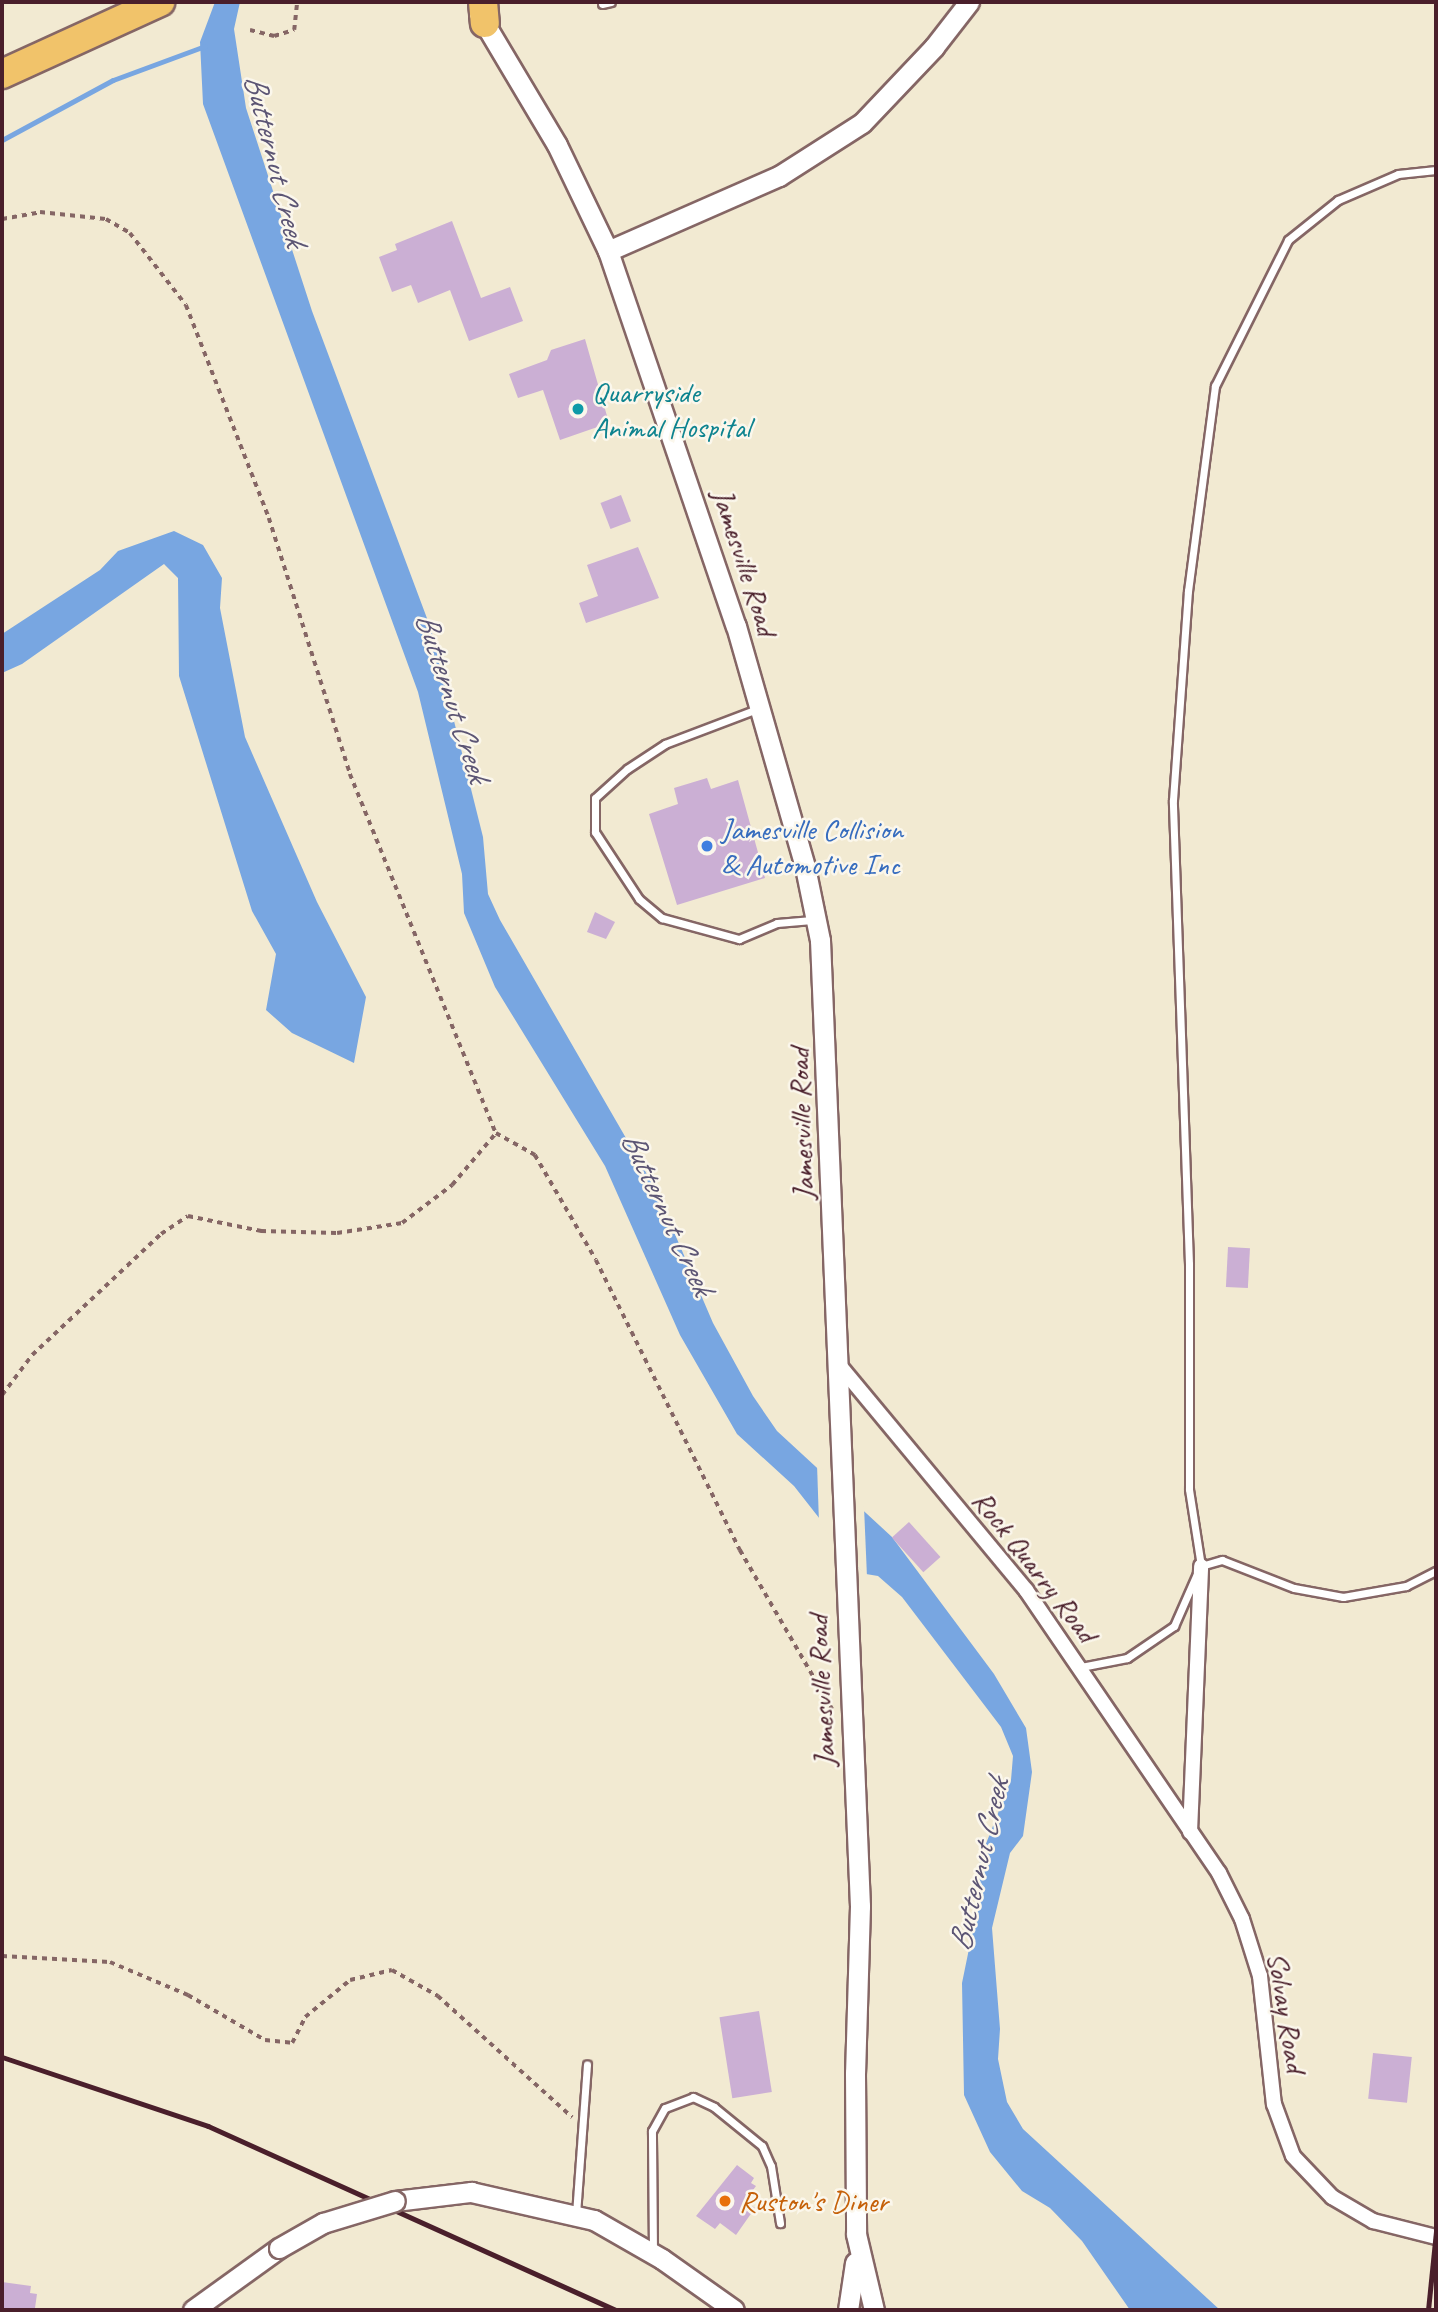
<!DOCTYPE html>
<html>
<head>
<meta charset="utf-8">
<style>
	body { margin:0 }
	#map { position:relative; width:1438px; height:2312px; overflow:hidden; background:#f2ead2; font-family:Caveat,sans-serif }
	div>[style] { position:absolute }
	.water>* { inset:0; background:#78a6e1 }
	.pier>* { inset:0; background:#f2ead2 }
	.stream>* { height:5px; margin:-2.5px; padding:0 2.5px; transform-origin:2.5px; border-radius:2.5px; background:#78a6e1 }
	.building>* { inset:0; background:#cbafd4; transform-origin:0 0 }
	.path>* { height:3.5px; margin-top:-1.75px; transform-origin:0; background:repeating-linear-gradient(90deg,#856665 0 5px,transparent 0 10px) }
	.roads { filter:drop-shadow(2px 0 #856665) drop-shadow(-2px 0 #856665) drop-shadow(0 2px #856665) drop-shadow(0 -2px #856665) }
	.service>* { height:7px; margin:-3.5px; padding:0 3.5px; transform-origin:3.5px; border-radius:3.5px; background:#fff }
	.minor>* { height:14px; margin:-7px; padding:0 7px; transform-origin:7px; border-radius:7px; background:#fff }
	.tertiary>* { height:19px; margin:-9.5px; padding:0 9.5px; transform-origin:9.5px; border-radius:9.5px; background:#fff }
	.motorway>* { height:28px; margin:-14px; padding:0 14px; transform-origin:14px; border-radius:14px; background:#f1c36a }
	.rail>* { height:5px; margin:-2.5px; padding:0 2.5px; transform-origin:2.5px; border-radius:2.5px; background:#4a1f2b }
	.bridges { filter:drop-shadow(2px 0 #856665) drop-shadow(-2px 0 #856665) drop-shadow(0 2px #856665) drop-shadow(0 -2px #856665) }
	.tertiary-bridge>* { height:19px; margin:-9.5px; padding:0 9.5px; transform-origin:9.5px; border-radius:9.5px; background:#fff }
	.dots>* { width:19px; height:19px; translate:-50% -50%; box-sizing:border-box; border:4px solid #fbf7ec; border-radius:50% }
	span { translate:-50% -50%; white-space:nowrap; text-align:center; line-height:1.15; -webkit-text-stroke:5px #fbf7ec; paint-order:stroke }
	.culture-label { font-size:30px; color:#0d838f }
	.left { translate:0 -50%; text-align:left }
	.street-label { font-size:30px; color:#4a1f2b }
	.shop-label { font-size:30px; color:#366cbe }
	.food-label { font-size:30px; color:#c56008 }
	.water-label { font-size:32px; color:#5c5574; font-style:italic }
	.frame { position:absolute; inset:0; border:4px solid #4a1f2b; pointer-events:none }
</style>
</head>
<body>
<div id="map">
	<div class="water">
		<i style="clip-path:polygon(215px 2px,240px 2px,234px 29px,246px 108px,312px 311px,431px 629px,483px 837px,488px 894px,500px 920px,656px 1190px,713px 1323px,753px 1396px,777px 1431px,892px 1537px,994px 1674px,1026px 1728px,1032px 1772px,1023px 1836px,1010px 1853px,992px 1928px,1000px 2029px,998px 2059px,1007px 2102px,1023px 2129px,1220px 2310px,1130px 2310px,1082px 2241px,1050px 2208px,1022px 2191px,990px 2152px,964px 2095px,962px 1983px,978px 1905px,980px 1859px,1011px 1780px,1013px 1756px,1001px 1727px,902px 1597px,878px 1576px,866px 1574px,856px 1565px,794px 1486px,737px 1434px,680px 1335px,605px 1166px,495px 987px,464px 913px,462px 874px,418px 692px,203px 104px,200px 42px)"></i>
		<i style="clip-path:polygon(174px 531px,203px 545px,222px 578px,220px 608px,245px 737px,317px 902px,366px 997px,354px 1063px,292px 1033px,266px 1010px,276px 954px,252px 911px,179px 676px,178px 578px,164px 564px,22px 664px,2px 673px,2px 634px,100px 570px,118px 551px)"></i>
	</div>
	<div class="pier">
		<i style="clip-path:polygon(817px 1464px,864px 1507px,867px 1577px,819px 1523px)"></i>
	</div>
	<div class="stream">
		<i style="left:2px;top:140px;width:126px;rotate:-28.4deg"></i>
		<i style="left:113px;top:80px;width:98px;rotate:-20.3deg"></i>
	</div>
	<div class="building">
		<i style="clip-path:polygon(452px 221px,481px 298px,510px 287px,523px 321px,469px 341px,450px 290px,418px 303px,411px 285px,392px 292px,379px 257px,397px 250px,395px 244px)"></i>
		<i style="clip-path:polygon(585px 339px,609px 423px,560px 440px,543px 390px,518px 398px,509px 374px,547px 360px,551px 350px)"></i>
		<i style="left:621px;top:495px;width:28px;height:22px;rotate:69deg"></i>
		<i style="clip-path:polygon(638px 547px,659px 598px,586px 623px,579px 603px,598px 596px,587px 565px)"></i>
		<i style="clip-path:polygon(707px 778px,711px 789px,738px 780px,765px 878px,677px 905px,649px 814px,678px 804px,674px 788px)"></i>
		<i style="clip-path:polygon(595px 912px,615px 922px,606px 939px,587px 932px)"></i>
		<i style="left:1228px;top:1247px;width:22px;height:40px;rotate:3deg"></i>
		<i style="left:909px;top:1522px;width:47px;height:23px;rotate:48deg"></i>
		<i style="left:759px;top:2011px;width:82px;height:40px;rotate:81deg"></i>
		<i style="left:1373px;top:2053px;width:39px;height:46px;rotate:6deg"></i>
		<i style="clip-path:polygon(737px 2165px,754px 2178px,751px 2183px,756px 2186px,745px 2201px,755px 2208px,736px 2235px,720px 2223px,715px 2229px,696px 2216px)"></i>
		<i style="clip-path:polygon(2px 2282px,31px 2286px,30px 2293px,37px 2294px,35px 2308px,2px 2310px)"></i>
	</div>
	<div class="path">
		<i style="left:250px;top:30px;width:25px;rotate:14deg"></i>
		<i style="left:274px;top:36px;width:21px;rotate:-17deg"></i>
		<i style="left:294px;top:30px;width:28px;rotate:-84deg"></i>
		<i style="left:2px;top:219px;width:39px;rotate:-10deg"></i>
		<i style="left:40px;top:212px;width:66px;rotate:6.1deg"></i>
		<i style="left:106px;top:219px;width:28px;rotate:30deg"></i>
		<i style="left:130px;top:233px;width:91px;rotate:52.1deg"></i>
		<i style="left:186px;top:305px;width:229px;rotate:68.7deg"></i>
		<i style="left:269px;top:518px;width:269px;rotate:72.4deg"></i>
		<i style="left:350px;top:774px;width:388px;rotate:67.9deg"></i>
		<i style="left:496px;top:1133px;width:45px;rotate:29.4deg"></i>
		<i style="left:535px;top:1155px;width:121px;rotate:59.8deg"></i>
		<i style="left:596px;top:1260px;width:324px;rotate:63.6deg"></i>
		<i style="left:740px;top:1550px;width:184px;rotate:59.9deg"></i>
		<i style="left:2px;top:1395px;width:50px;rotate:-53.1deg"></i>
		<i style="left:32px;top:1355px;width:177px;rotate:-43.2deg"></i>
		<i style="left:161px;top:1234px;width:32px;rotate:-34deg"></i>
		<i style="left:188px;top:1216px;width:75px;rotate:11.6deg"></i>
		<i style="left:261px;top:1231px;width:76px;rotate:1.5deg"></i>
		<i style="left:337px;top:1233px;width:66px;rotate:-8.7deg"></i>
		<i style="left:402px;top:1223px;width:63px;rotate:-37.2deg"></i>
		<i style="left:452px;top:1185px;width:68px;rotate:-49.8deg"></i>
		<i style="left:2px;top:1956px;width:108px;rotate:3.2deg"></i>
		<i style="left:110px;top:1962px;width:85px;rotate:22.9deg"></i>
		<i style="left:188px;top:1995px;width:89px;rotate:30.3deg"></i>
		<i style="left:265px;top:2040px;width:27px;rotate:6deg"></i>
		<i style="left:292px;top:2043px;width:29px;rotate:-63deg"></i>
		<i style="left:305px;top:2017px;width:58px;rotate:-39.4deg"></i>
		<i style="left:350px;top:1980px;width:43px;rotate:-13.4deg"></i>
		<i style="left:392px;top:1970px;width:53px;rotate:29.5deg"></i>
		<i style="left:438px;top:1996px;width:181px;rotate:42.1deg"></i>
	</div>
	<div class="roads">
		<div class="service">
			<i style="left:602px;top:4px;width:9px;rotate:-13deg"></i>
			<i style="left:757px;top:709px;width:98px;rotate:159.2deg"></i>
			<i style="left:665px;top:744px;width:45px;rotate:146.7deg"></i>
			<i style="left:627px;top:769px;width:43px;rotate:137.8deg"></i>
			<i style="left:595px;top:798px;width:34px;rotate:90deg"></i>
			<i style="left:595px;top:832px;width:80px;rotate:56.7deg"></i>
			<i style="left:639px;top:899px;width:30px;rotate:40deg"></i>
			<i style="left:662px;top:918px;width:80px;rotate:15.3deg"></i>
			<i style="left:739px;top:939px;width:41px;rotate:-22.8deg"></i>
			<i style="left:777px;top:923px;width:38px;rotate:-5deg"></i>
			<i style="left:1201px;top:1566px;width:78px;rotate:-98.9deg"></i>
			<i style="left:1189px;top:1489px;width:225px;rotate:-90deg"></i>
			<i style="left:1189px;top:1264px;width:464px;rotate:-92deg"></i>
			<i style="left:1173px;top:800px;width:210px;rotate:-85.9deg"></i>
			<i style="left:1188px;top:591px;width:207px;rotate:-82.5deg"></i>
			<i style="left:1215px;top:386px;width:163px;rotate:-63.4deg"></i>
			<i style="left:1288px;top:240px;width:64px;rotate:-38.7deg"></i>
			<i style="left:1338px;top:200px;width:65px;rotate:-23.4deg"></i>
			<i style="left:1398px;top:174px;width:38px;rotate:-6deg"></i>
			<i style="left:1201px;top:1566px;width:22px;rotate:-16deg"></i>
			<i style="left:1222px;top:1560px;width:77px;rotate:21.3deg"></i>
			<i style="left:1294px;top:1588px;width:50px;rotate:10.4deg"></i>
			<i style="left:1343px;top:1597px;width:64px;rotate:-9.9deg"></i>
			<i style="left:1406px;top:1586px;width:34px;rotate:-27deg"></i>
			<i style="left:1081px;top:1667px;width:47px;rotate:-11.1deg"></i>
			<i style="left:1127px;top:1658px;width:57px;rotate:-34.2deg"></i>
			<i style="left:1174px;top:1626px;width:55px;rotate:-66.3deg"></i>
			<i style="left:576px;top:2214px;width:150px;rotate:-85.8deg"></i>
			<i style="left:653px;top:2252px;width:121px;rotate:-90.5deg"></i>
			<i style="left:652px;top:2131px;width:26px;rotate:-61deg"></i>
			<i style="left:665px;top:2108px;width:30px;rotate:-21deg"></i>
			<i style="left:693px;top:2097px;width:23px;rotate:25deg"></i>
			<i style="left:714px;top:2107px;width:62px;rotate:39.1deg"></i>
			<i style="left:762px;top:2146px;width:22px;rotate:66deg"></i>
			<i style="left:771px;top:2166px;width:58px;rotate:81deg"></i>
		</div>
		<div class="minor">
			<i style="left:840px;top:1366px;width:291px;rotate:50.3deg"></i>
			<i style="left:1026px;top:1590px;width:343px;rotate:55.7deg"></i>
			<i style="left:1219px;top:1873px;width:51px;rotate:63.4deg"></i>
			<i style="left:1242px;top:1919px;width:60px;rotate:72.5deg"></i>
			<i style="left:1260px;top:1976px;width:129px;rotate:83.8deg"></i>
			<i style="left:1274px;top:2104px;width:55px;rotate:69.9deg"></i>
			<i style="left:1293px;top:2156px;width:57px;rotate:46.4deg"></i>
			<i style="left:1332px;top:2197px;width:48px;rotate:30.3deg"></i>
			<i style="left:1373px;top:2221px;width:65px;rotate:14.3deg"></i>
			<i style="left:1190px;top:1832px;width:266px;rotate:-87.6deg"></i>
		</div>
		<div class="tertiary">
			<i style="left:479px;top:14px;width:152px;rotate:59.2deg"></i>
			<i style="left:557px;top:145px;width:118px;rotate:64.3deg"></i>
			<i style="left:608px;top:251px;width:396px;rotate:71.2deg"></i>
			<i style="left:736px;top:626px;width:251px;rotate:74deg"></i>
			<i style="left:805px;top:867px;width:75px;rotate:78.4deg"></i>
			<i style="left:820px;top:940px;width:967px;rotate:87.63deg"></i>
			<i style="left:860px;top:1906px;width:167px;rotate:91.7deg"></i>
			<i style="left:855px;top:2073px;width:161px;rotate:89.6deg"></i>
			<i style="left:856px;top:2234px;width:78px;rotate:76.7deg"></i>
			<i style="left:608px;top:251px;width:187px;rotate:-23.7deg"></i>
			<i style="left:779px;top:176px;width:98px;rotate:-32.6deg"></i>
			<i style="left:862px;top:123px;width:105px;rotate:-46.5deg"></i>
			<i style="left:934px;top:47px;width:57px;rotate:-52.1deg"></i>
			<i style="left:395px;top:2201px;width:77px;rotate:-6.8deg"></i>
			<i style="left:471px;top:2192px;width:126px;rotate:12.8deg"></i>
			<i style="left:594px;top:2220px;width:78px;rotate:29.8deg"></i>
			<i style="left:662px;top:2259px;width:88px;rotate:35.3deg"></i>
			<i style="left:193px;top:2310px;width:106px;rotate:-35.8deg"></i>
			<i style="left:848px;top:2310px;width:48px;rotate:-81.5deg"></i>
		</div>
		<div class="motorway">
			<i style="left:483px;top:2px;width:21px;rotate:85deg"></i>
			<i style="left:2px;top:74px;width:174px;rotate:-24.5deg"></i>
		</div>
	</div>
	<div class="rail">
		<i style="left:2px;top:2057px;width:217px;rotate:18.5deg"></i>
		<i style="left:208px;top:2126px;width:448px;rotate:24.3deg"></i>
		<i style="left:1428px;top:2310px;width:79px;rotate:-84.2deg"></i>
	</div>
	<div class="bridges">
		<div class="tertiary-bridge">
			<i style="left:279px;top:2248px;width:51px;rotate:-29.6deg"></i>
			<i style="left:323px;top:2223px;width:75px;rotate:-17deg"></i>
		</div>
	</div>
	<div class="dots">
		<i style="left:578px;top:409px;background:#0f9aa8"></i>
		<i style="left:707px;top:846px;background:#3f7fe0"></i>
		<i style="left:725px;top:2201px;background:#e8710a"></i>
	</div>
	<div class="culture-label">
		<span class="left" style="left:592px;top:409px">Quarryside<br>Animal Hospital</span>
	</div>
	<div class="street-label">
		<span style="left:745px;top:562px;rotate:72deg">Jamesville Road</span>
		<span style="left:801px;top:1124px;rotate:-92deg">Jamesville Road</span>
		<span style="left:1035px;top:1566px;rotate:52deg">Rock Quarry Road</span>
		<span style="left:821px;top:1691px;rotate:-93deg">Jamesville Road</span>
		<span style="left:1287px;top:2012px;rotate:81deg">Solvay Road</span>
	</div>
	<div class="shop-label">
		<span class="left" style="left:721px;top:846px">Jamesville Collision<br>&amp; Automotive Inc</span>
	</div>
	<div class="food-label">
		<span class="left" style="left:739px;top:2201px">Ruston's Diner</span>
	</div>
	<div class="water-label">
		<span style="left:275px;top:160px;rotate:76deg">Butternut Creek</span>
		<span style="left:452px;top:697px;rotate:72deg">Butternut Creek</span>
		<span style="left:667px;top:1213px;rotate:65deg">Butternut Creek</span>
		<span style="left:979px;top:1865px;rotate:-77deg">Butternut Creek</span>
	</div>
	<div class="frame"></div>
</div>
</body>
</html>
